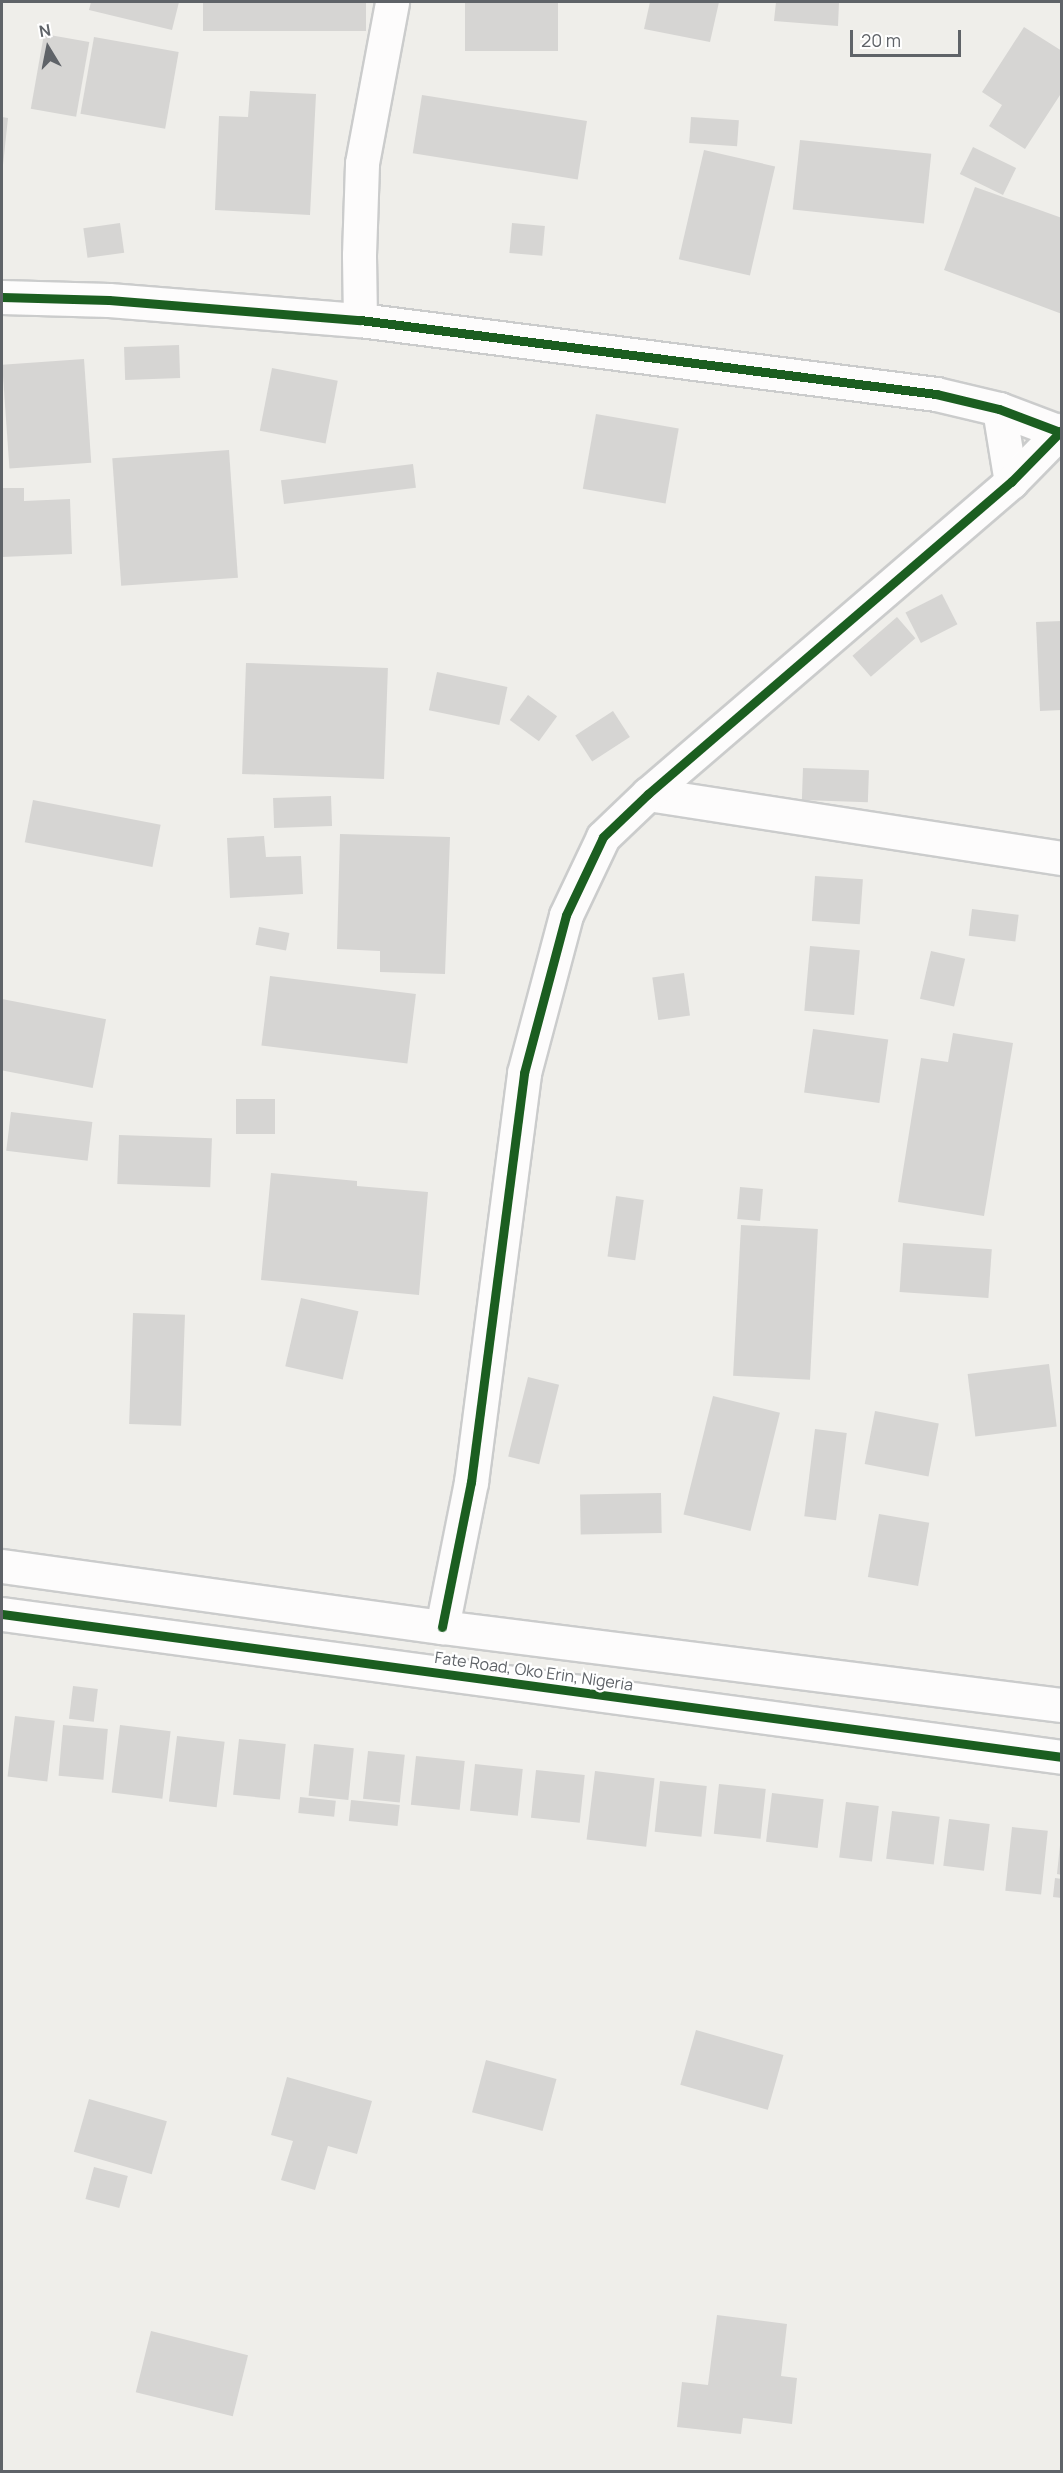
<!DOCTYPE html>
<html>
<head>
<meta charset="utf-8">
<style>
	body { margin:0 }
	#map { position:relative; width:1063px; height:2473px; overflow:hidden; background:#efeeea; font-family:Manrope,sans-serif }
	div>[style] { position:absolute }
	.building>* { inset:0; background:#d6d5d3; transform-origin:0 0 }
	.roads { filter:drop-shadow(2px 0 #cbcccc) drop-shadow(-2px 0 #cbcccc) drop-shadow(0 2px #cbcccc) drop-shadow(0 -2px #cbcccc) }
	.minor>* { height:33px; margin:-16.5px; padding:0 16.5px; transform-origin:16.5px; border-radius:16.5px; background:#fdfcfc }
	.tertiary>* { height:33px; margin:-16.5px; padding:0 16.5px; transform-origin:16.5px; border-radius:16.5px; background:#fdfcfc }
	.cycleway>* { height:9px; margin:-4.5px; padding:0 4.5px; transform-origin:4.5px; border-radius:4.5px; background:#1b5e20 }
	span { translate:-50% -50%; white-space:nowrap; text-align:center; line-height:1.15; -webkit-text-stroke:4.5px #fff; paint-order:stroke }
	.street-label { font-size:16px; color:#5f6368 }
	.frame { position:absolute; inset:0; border:3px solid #5f6368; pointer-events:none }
	.north { position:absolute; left:18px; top:18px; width:60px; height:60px; -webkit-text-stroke:4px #fff; paint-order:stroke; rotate:350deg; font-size:16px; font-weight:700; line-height:24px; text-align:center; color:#5f6368 }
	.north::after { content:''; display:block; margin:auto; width:21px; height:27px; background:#5f6368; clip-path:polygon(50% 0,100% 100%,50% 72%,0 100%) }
	.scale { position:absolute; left:850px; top:30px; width:111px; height:27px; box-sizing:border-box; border:3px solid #5f6368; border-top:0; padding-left:8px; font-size:18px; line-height:21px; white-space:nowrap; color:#5f6368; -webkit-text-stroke:4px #fff; paint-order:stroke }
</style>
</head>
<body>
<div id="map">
	<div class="building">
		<i style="clip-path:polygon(91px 2px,179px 2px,172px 30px,89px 10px)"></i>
		<i style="left:203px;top:2px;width:163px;height:29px"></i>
		<i style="left:465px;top:2px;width:93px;height:49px"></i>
		<i style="clip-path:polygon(650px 2px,719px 2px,710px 42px,644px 29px)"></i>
		<i style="clip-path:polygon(776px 2px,839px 2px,838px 26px,774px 21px)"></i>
		<i style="clip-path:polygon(1024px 27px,1062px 51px,1062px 92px,1025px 149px,989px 126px,1002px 105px,982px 92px)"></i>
		<i style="left:44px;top:34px;width:46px;height:76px;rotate:10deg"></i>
		<i style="left:94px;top:37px;width:86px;height:78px;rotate:10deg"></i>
		<i style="clip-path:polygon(250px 91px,316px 94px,310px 215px,215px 210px,219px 116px,248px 117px)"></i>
		<i style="left:422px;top:95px;width:167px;height:59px;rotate:9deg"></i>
		<i style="clip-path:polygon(2px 117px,8px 118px,3px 165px,2px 165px)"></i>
		<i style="left:691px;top:117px;width:48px;height:26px;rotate:4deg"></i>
		<i style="left:800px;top:140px;width:132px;height:70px;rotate:6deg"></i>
		<i style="left:973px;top:147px;width:48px;height:30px;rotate:26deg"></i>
		<i style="left:704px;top:150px;width:73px;height:112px;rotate:13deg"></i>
		<i style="clip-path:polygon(975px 187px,1062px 218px,1062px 314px,944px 270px)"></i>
		<i style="left:120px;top:223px;width:30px;height:37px;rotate:82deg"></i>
		<i style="left:512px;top:223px;width:33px;height:30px;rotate:5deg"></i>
		<i style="left:179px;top:345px;width:33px;height:55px;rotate:88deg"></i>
		<i style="left:84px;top:359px;width:104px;height:82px;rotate:86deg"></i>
		<i style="left:272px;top:368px;width:67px;height:64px;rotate:11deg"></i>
		<i style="left:596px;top:414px;width:84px;height:76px;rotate:10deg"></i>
		<i style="left:229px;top:450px;width:128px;height:117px;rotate:86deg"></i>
		<i style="left:413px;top:464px;width:24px;height:133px;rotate:83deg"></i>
		<i style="clip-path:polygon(2px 488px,24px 488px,24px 501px,70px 499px,72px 554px,2px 557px)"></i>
		<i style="left:942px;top:594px;width:34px;height:41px;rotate:63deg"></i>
		<i style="left:897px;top:617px;width:28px;height:59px;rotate:49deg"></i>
		<i style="clip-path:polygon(1062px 621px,1062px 710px,1040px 711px,1036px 622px)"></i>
		<i style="left:246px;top:663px;width:142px;height:111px;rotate:2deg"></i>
		<i style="left:437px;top:672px;width:72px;height:39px;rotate:12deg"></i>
		<i style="left:528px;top:695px;width:36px;height:31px;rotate:36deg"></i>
		<i style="left:613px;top:711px;width:31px;height:45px;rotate:57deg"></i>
		<i style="left:803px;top:768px;width:66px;height:32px;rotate:2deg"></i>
		<i style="left:331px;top:796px;width:30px;height:58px;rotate:88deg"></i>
		<i style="left:33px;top:800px;width:130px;height:43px;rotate:11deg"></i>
		<i style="clip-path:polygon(340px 834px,450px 837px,445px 974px,380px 972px,380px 951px,337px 949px)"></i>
		<i style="clip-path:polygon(264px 836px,266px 857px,301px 856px,303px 894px,230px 898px,227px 838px)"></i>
		<i style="left:815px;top:876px;width:48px;height:45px;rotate:4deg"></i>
		<i style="left:972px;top:909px;width:47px;height:27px;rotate:7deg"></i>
		<i style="left:259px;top:927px;width:31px;height:18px;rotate:11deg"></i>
		<i style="left:810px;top:946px;width:50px;height:65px;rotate:5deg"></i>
		<i style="left:931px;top:951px;width:35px;height:49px;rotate:13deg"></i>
		<i style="left:684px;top:973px;width:43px;height:32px;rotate:82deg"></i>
		<i style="left:270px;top:976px;width:147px;height:70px;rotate:7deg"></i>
		<i style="left:2px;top:999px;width:106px;height:70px;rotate:11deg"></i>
		<i style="left:813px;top:1029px;width:76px;height:64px;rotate:8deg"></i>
		<i style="clip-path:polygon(953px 1033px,1013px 1043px,984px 1216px,898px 1202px,921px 1058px,948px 1062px)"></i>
		<i style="left:275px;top:1099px;width:35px;height:39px;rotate:90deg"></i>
		<i style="left:11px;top:1112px;width:82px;height:39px;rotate:7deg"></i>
		<i style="left:119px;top:1135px;width:93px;height:49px;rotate:2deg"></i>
		<i style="clip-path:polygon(271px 1173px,357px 1181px,357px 1186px,428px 1192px,419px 1295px,261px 1280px)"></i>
		<i style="left:740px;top:1187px;width:23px;height:32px;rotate:5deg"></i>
		<i style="left:616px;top:1196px;width:28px;height:61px;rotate:8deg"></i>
		<i style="left:741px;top:1225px;width:77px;height:151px;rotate:3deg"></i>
		<i style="left:903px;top:1243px;width:89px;height:49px;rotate:4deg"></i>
		<i style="left:301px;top:1298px;width:59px;height:70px;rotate:13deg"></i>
		<i style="left:133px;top:1313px;width:52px;height:111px;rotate:2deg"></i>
		<i style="left:1049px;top:1364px;width:63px;height:82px;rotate:83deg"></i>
		<i style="left:528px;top:1377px;width:32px;height:82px;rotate:14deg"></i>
		<i style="left:713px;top:1396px;width:69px;height:122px;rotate:14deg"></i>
		<i style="left:875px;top:1411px;width:65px;height:54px;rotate:11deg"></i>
		<i style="left:815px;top:1429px;width:32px;height:88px;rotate:7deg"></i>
		<i style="left:661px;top:1493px;width:40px;height:81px;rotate:89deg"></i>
		<i style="left:879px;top:1514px;width:51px;height:64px;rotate:10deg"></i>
		<i style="left:73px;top:1686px;width:25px;height:33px;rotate:7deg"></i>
		<i style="left:15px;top:1716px;width:40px;height:61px;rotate:7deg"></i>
		<i style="left:63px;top:1725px;width:45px;height:51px;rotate:5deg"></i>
		<i style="left:120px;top:1725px;width:51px;height:68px;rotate:7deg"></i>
		<i style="left:177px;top:1736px;width:48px;height:66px;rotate:7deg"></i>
		<i style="left:239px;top:1739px;width:47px;height:56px;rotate:6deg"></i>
		<i style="left:314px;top:1744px;width:40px;height:52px;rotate:6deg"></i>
		<i style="left:368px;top:1751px;width:37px;height:48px;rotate:6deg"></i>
		<i style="left:416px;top:1756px;width:49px;height:49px;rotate:6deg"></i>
		<i style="left:475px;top:1764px;width:48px;height:47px;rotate:6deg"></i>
		<i style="left:536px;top:1770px;width:49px;height:48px;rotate:6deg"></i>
		<i style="left:595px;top:1771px;width:60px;height:69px;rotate:7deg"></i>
		<i style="left:660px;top:1781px;width:47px;height:51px;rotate:6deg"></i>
		<i style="left:719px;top:1784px;width:47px;height:50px;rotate:6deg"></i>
		<i style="left:772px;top:1793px;width:52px;height:49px;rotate:7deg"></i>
		<i style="left:300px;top:1797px;width:36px;height:16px;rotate:6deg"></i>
		<i style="left:351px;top:1800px;width:49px;height:21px;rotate:6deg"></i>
		<i style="left:846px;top:1802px;width:33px;height:56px;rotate:7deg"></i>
		<i style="left:892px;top:1811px;width:48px;height:48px;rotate:7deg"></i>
		<i style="left:949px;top:1819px;width:41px;height:47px;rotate:7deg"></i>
		<i style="left:1012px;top:1827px;width:36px;height:64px;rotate:6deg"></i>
		<i style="clip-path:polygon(1060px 1845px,1062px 1845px,1062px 1875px,1057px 1874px)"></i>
		<i style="clip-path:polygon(1055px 1878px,1062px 1879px,1062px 1898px,1053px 1897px)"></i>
		<i style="left:696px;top:2030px;width:91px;height:57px;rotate:16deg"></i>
		<i style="left:486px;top:2060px;width:73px;height:54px;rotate:15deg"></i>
		<i style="clip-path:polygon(287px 2077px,372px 2101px,357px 2154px,328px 2146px,315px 2190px,281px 2180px,293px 2141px,271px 2135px)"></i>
		<i style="left:89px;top:2099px;width:81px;height:55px;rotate:16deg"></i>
		<i style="left:94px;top:2167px;width:35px;height:33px;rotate:15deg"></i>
		<i style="clip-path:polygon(717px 2315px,787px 2324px,781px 2376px,797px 2378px,792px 2424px,743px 2418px,741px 2434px,677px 2427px,682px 2382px,708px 2385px)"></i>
		<i style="left:151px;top:2331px;width:100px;height:63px;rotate:14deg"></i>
	</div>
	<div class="roads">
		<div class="minor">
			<i style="left:2px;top:297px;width:107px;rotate:1.6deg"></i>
			<i style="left:109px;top:300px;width:252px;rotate:4.6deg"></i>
			<i style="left:360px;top:320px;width:581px;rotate:7.32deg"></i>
			<i style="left:936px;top:394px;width:65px;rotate:13.4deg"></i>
			<i style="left:999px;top:409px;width:65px;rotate:20.7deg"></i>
			<i style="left:360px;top:320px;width:65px;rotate:-90.9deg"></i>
			<i style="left:359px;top:255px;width:92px;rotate:-88.1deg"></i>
			<i style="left:362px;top:163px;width:164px;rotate:-79.4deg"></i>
			<i style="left:999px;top:409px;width:74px;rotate:80.7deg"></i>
			<i style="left:648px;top:794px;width:419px;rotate:8.8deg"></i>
			<i style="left:442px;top:1627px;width:148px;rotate:-78.7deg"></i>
			<i style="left:471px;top:1482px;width:412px;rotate:-82.6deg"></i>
			<i style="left:524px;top:1073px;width:163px;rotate:-75.1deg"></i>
			<i style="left:566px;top:915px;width:86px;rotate:-64.6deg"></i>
			<i style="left:603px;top:837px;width:62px;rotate:-43.7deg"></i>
			<i style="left:648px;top:794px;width:479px;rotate:-40.7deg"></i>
			<i style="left:1011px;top:482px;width:73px;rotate:-45.6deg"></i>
		</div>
		<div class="tertiary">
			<i style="left:2px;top:1566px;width:444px;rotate:7.9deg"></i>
			<i style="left:442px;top:1627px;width:625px;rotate:7.17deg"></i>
			<i style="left:2px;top:1614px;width:1070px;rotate:7.68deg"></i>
		</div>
	</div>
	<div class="cycleway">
		<i style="left:2px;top:297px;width:107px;rotate:1.6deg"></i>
		<i style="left:109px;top:300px;width:252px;rotate:4.6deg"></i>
		<i style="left:360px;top:320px;width:581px;rotate:7.32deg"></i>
		<i style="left:936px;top:394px;width:65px;rotate:13.4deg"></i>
		<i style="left:999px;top:409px;width:65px;rotate:20.7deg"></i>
		<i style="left:2px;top:1614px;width:1070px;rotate:7.68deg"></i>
		<i style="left:442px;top:1627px;width:148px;rotate:-78.7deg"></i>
		<i style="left:471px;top:1482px;width:412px;rotate:-82.6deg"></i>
		<i style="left:524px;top:1073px;width:163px;rotate:-75.1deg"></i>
		<i style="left:566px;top:915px;width:86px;rotate:-64.6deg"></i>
		<i style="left:603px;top:837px;width:62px;rotate:-43.7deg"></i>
		<i style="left:648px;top:794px;width:479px;rotate:-40.7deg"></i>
		<i style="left:1011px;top:482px;width:73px;rotate:-45.6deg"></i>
	</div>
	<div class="street-label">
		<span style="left:534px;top:1671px;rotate:8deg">Fate Road, Oko Erin, Nigeria</span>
	</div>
	<div class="frame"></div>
	<div class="north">N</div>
	<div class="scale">20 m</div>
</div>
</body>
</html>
